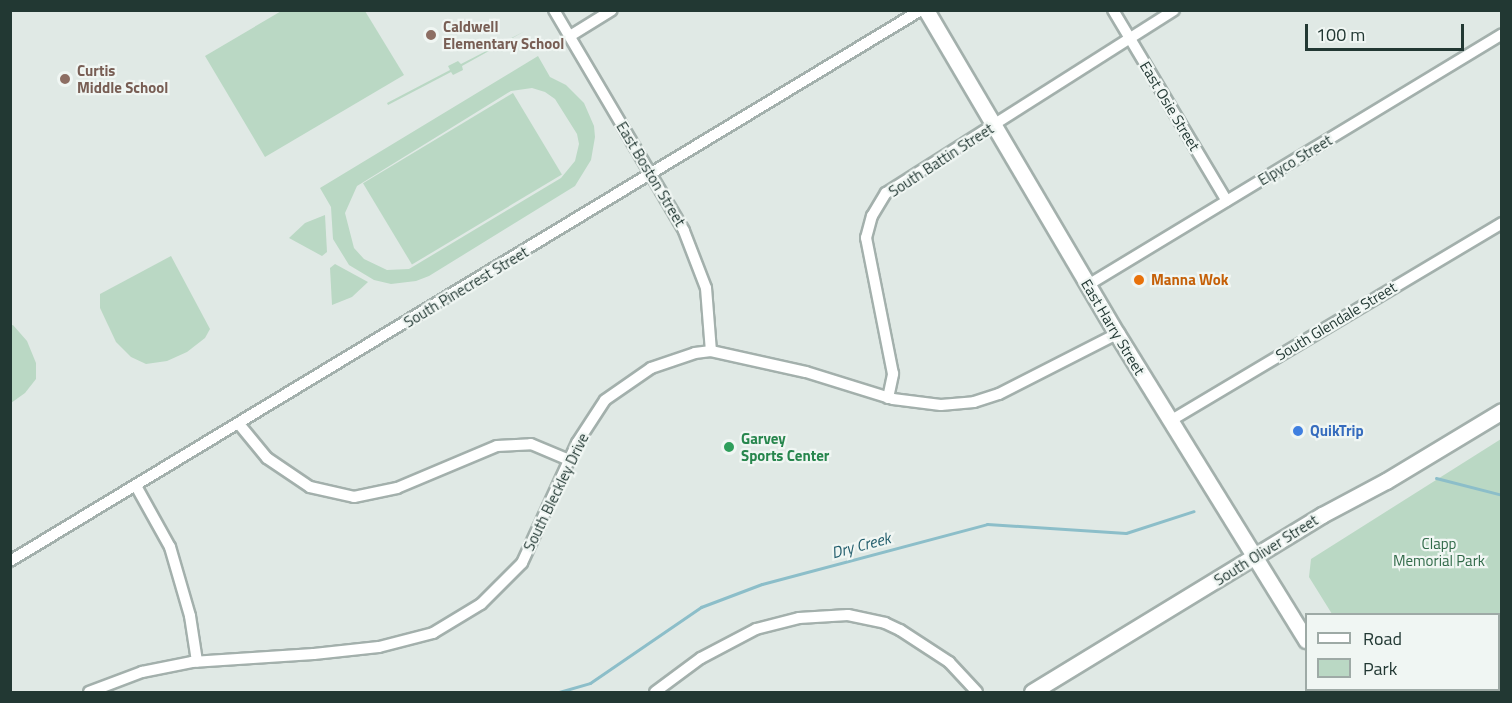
<!DOCTYPE html>
<html>
<head>
<meta charset="utf-8">
<style>
	body { margin:0 }
	#map { position:relative; width:1512px; height:703px; overflow:hidden; background:#e0e9e5; font-family:"Titillium Web",sans-serif }
	div>[style] { position:absolute }
	.green>* { inset:0; background:#bad8c4; transform-origin:0 0 }
	.stream>* { height:3px; margin:-1.5px; padding:0 1.5px; transform-origin:1.5px; border-radius:1.5px; background:#8cbec9 }
	.roads { filter:drop-shadow(2px 0 #a3b0ac) drop-shadow(-2px 0 #a3b0ac) drop-shadow(0 2px #a3b0ac) drop-shadow(0 -2px #a3b0ac) }
	.minor>* { height:10px; margin:-5px; padding:0 5px; transform-origin:5px; border-radius:5px; background:#fff }
	.secondary>* { height:15px; margin:-7.5px; padding:0 7.5px; transform-origin:7.5px; border-radius:7.5px; background:#fff }
	.dots>* { width:16px; height:16px; translate:-50% -50%; box-sizing:border-box; border:3px solid #f0f6f3; border-radius:50% }
	span { translate:-50% -50%; white-space:nowrap; text-align:center; line-height:1.15; -webkit-text-stroke:4.5px #f0f6f3; paint-order:stroke }
	.education-label { font-size:15px; color:#785e54; font-weight:700 }
	.left { translate:0 -50%; text-align:left }
	.street-label { font-size:15px; color:#223833 }
	.food-label { font-size:15px; color:#c56008; font-weight:700 }
	.shop-label { font-size:15px; color:#366cbe; font-weight:700 }
	.leisure-label { font-size:15px; color:#27864d; font-weight:700 }
	.park-label { font-size:15px; color:#316a49 }
	.water-label { font-size:16px; color:#235e6d; font-style:italic }
	.frame { position:absolute; inset:0; border:12px solid #223833; pointer-events:none }
	.legend { position:absolute; left:1305px; top:613px; width:195px; height:78px; box-sizing:border-box; background:#f0f6f3; border:2px solid #9eaaa6; margin:0; padding:8px 10px; list-style:none; font-size:18px; color:#223833 }
	.legend li { display:flex; align-items:center; gap:12px; height:30px }
	.legend b { width:30px; border:2px solid #9eaaa6 }
	.scale { position:absolute; left:1305px; top:24px; width:159px; height:27px; box-sizing:border-box; border:3px solid #223833; border-top:0; padding-left:8px; font-size:18px; line-height:21px; white-space:nowrap; color:#223833; -webkit-text-stroke:4px #f0f6f3; paint-order:stroke }
</style>
</head>
<body>
<div id="map">
	<div class="green">
		<i style="clip-path:polygon(283px 10px,365px 11px,404px 75px,265px 157px,205px 56px)"></i>
		<i style="clip-path:polygon(525px 31px,462px 66px,463px 70px,453px 75px,451px 72px,388px 105px,387px 103px,450px 70px,448px 66px,458px 61px,461px 64px)"></i>
		<i style="clip-path:polygon(evenodd,538px 56px,550px 77px,566px 85px,584px 103px,594px 126px,595px 137px,591px 160px,575px 186px,429px 276px,416px 281px,391px 284px,374px 280px,349px 265px,333px 239px,331px 207px,320px 188px,538px 56px,532px 88px,545px 92px,555px 99px,577px 134px,579px 144px,575px 161px,561px 178px,409px 269px,387px 270px,364px 259px,354px 248px,345px 213px,357px 186px,511px 91px,532px 88px)"></i>
		<i style="left:513px;top:93px;width:95px;height:175px;rotate:59deg"></i>
		<i style="clip-path:polygon(325px 215px,327px 252px,322px 256px,289px 238px,305px 223px)"></i>
		<i style="clip-path:polygon(171px 256px,210px 329px,205px 338px,187px 352px,167px 361px,146px 364px,131px 357px,116px 342px,100px 308px,100px 294px)"></i>
		<i style="clip-path:polygon(335px 264px,368px 282px,352px 297px,332px 305px,330px 268px)"></i>
		<i style="clip-path:polygon(13px 325px,27px 341px,36px 363px,36px 379px,25px 393px,11px 403px,10px 326px)"></i>
		<i style="clip-path:polygon(1501px 439px,1501px 692px,1368px 692px,1366px 690px,1498px 690px,1498px 614px,1332px 614px,1309px 577px,1311px 559px)"></i>
	</div>
	<div class="stream">
		<i style="left:1436px;top:478px;width:68px;rotate:14.4deg"></i>
		<i style="left:559px;top:692px;width:32px;rotate:-16deg"></i>
		<i style="left:590px;top:683px;width:135px;rotate:-34.4deg"></i>
		<i style="left:701px;top:607px;width:65px;rotate:-20.7deg"></i>
		<i style="left:762px;top:584px;width:233px;rotate:-14.9deg"></i>
		<i style="left:987px;top:524px;width:139px;rotate:3.7deg"></i>
		<i style="left:1126px;top:533px;width:71px;rotate:-17.9deg"></i>
	</div>
	<div class="roads">
		<div class="minor">
			<i style="left:554px;top:10px;width:256px;rotate:59.5deg"></i>
			<i style="left:684px;top:231px;width:61px;rotate:68.9deg"></i>
			<i style="left:706px;top:288px;width:63px;rotate:85.5deg"></i>
			<i style="left:1113px;top:10px;width:222px;rotate:59.2deg"></i>
			<i style="left:570px;top:36px;width:49px;rotate:-31.8deg"></i>
			<i style="left:1088px;top:285px;width:484px;rotate:-31.2deg"></i>
			<i style="left:888px;top:398px;width:25px;rotate:-78deg"></i>
			<i style="left:893px;top:374px;width:139px;rotate:-101.2deg"></i>
			<i style="left:866px;top:238px;width:23px;rotate:-75deg"></i>
			<i style="left:872px;top:216px;width:27px;rotate:-59deg"></i>
			<i style="left:886px;top:193px;width:341px;rotate:-32.4deg"></i>
			<i style="left:1170px;top:421px;width:387px;rotate:-30.8deg"></i>
			<i style="left:239px;top:424px;width:44px;rotate:50.5deg"></i>
			<i style="left:267px;top:458px;width:52px;rotate:34deg"></i>
			<i style="left:310px;top:487px;width:45px;rotate:12.8deg"></i>
			<i style="left:354px;top:497px;width:44px;rotate:-11.8deg"></i>
			<i style="left:397px;top:488px;width:108px;rotate:-22.8deg"></i>
			<i style="left:497px;top:446px;width:34px;rotate:-3deg"></i>
			<i style="left:531px;top:444px;width:41px;rotate:22.8deg"></i>
			<i style="left:136px;top:486px;width:70px;rotate:60.9deg"></i>
			<i style="left:170px;top:547px;width:72px;rotate:73.8deg"></i>
			<i style="left:190px;top:616px;width:46px;rotate:81.2deg"></i>
			<i style="left:10px;top:561px;width:1065px;rotate:-31.17deg"></i>
			<i style="left:89px;top:692px;width:57px;rotate:-20.7deg"></i>
			<i style="left:142px;top:672px;width:51px;rotate:-11.3deg"></i>
			<i style="left:192px;top:662px;width:122px;rotate:-3.8deg"></i>
			<i style="left:314px;top:654px;width:65px;rotate:-6.1deg"></i>
			<i style="left:379px;top:647px;width:56px;rotate:-14.5deg"></i>
			<i style="left:433px;top:633px;width:56px;rotate:-31.1deg"></i>
			<i style="left:481px;top:604px;width:58px;rotate:-45deg"></i>
			<i style="left:522px;top:563px;width:132px;rotate:-65.4deg"></i>
			<i style="left:577px;top:443px;width:51px;rotate:-56.9deg"></i>
			<i style="left:605px;top:400px;width:56px;rotate:-34.8deg"></i>
			<i style="left:651px;top:368px;width:46px;rotate:-18.8deg"></i>
			<i style="left:695px;top:353px;width:16px;rotate:-7deg"></i>
			<i style="left:711px;top:351px;width:97px;rotate:12.5deg"></i>
			<i style="left:806px;top:372px;width:91px;rotate:17.2deg"></i>
			<i style="left:893px;top:399px;width:48px;rotate:7.1deg"></i>
			<i style="left:941px;top:405px;width:33px;rotate:-5deg"></i>
			<i style="left:974px;top:402px;width:26px;rotate:-18deg"></i>
			<i style="left:999px;top:394px;width:132px;rotate:-27deg"></i>
			<i style="left:655px;top:692px;width:57px;rotate:-36.5deg"></i>
			<i style="left:701px;top:658px;width:62px;rotate:-27.8deg"></i>
			<i style="left:756px;top:629px;width:44px;rotate:-14.3deg"></i>
			<i style="left:799px;top:618px;width:49px;rotate:-3.5deg"></i>
			<i style="left:848px;top:615px;width:38px;rotate:12deg"></i>
			<i style="left:885px;top:623px;width:17px;rotate:25deg"></i>
			<i style="left:900px;top:630px;width:59px;rotate:33.1deg"></i>
			<i style="left:949px;top:662px;width:41px;rotate:47deg"></i>
		</div>
		<div class="secondary">
			<i style="left:926px;top:10px;width:376px;rotate:59.5deg"></i>
			<i style="left:1117px;top:334px;width:360px;rotate:58.3deg"></i>
			<i style="left:1337px;top:690px;width:2px;rotate:63deg"></i>
			<i style="left:1032px;top:692px;width:340px;rotate:-31.4deg"></i>
			<i style="left:1322px;top:515px;width:72px;rotate:-28deg"></i>
			<i style="left:1386px;top:481px;width:135px;rotate:-31.1deg"></i>
		</div>
	</div>
	<div class="dots">
		<i style="left:431px;top:35px;background:#8d6e63"></i>
		<i style="left:65px;top:79px;background:#8d6e63"></i>
		<i style="left:1139px;top:280px;background:#e8710a"></i>
		<i style="left:1298px;top:431px;background:#3f7fe0"></i>
		<i style="left:729px;top:447px;background:#2e9e5b"></i>
	</div>
	<div class="education-label">
		<span class="left" style="left:443px;top:35px">Caldwell<br>Elementary School</span>
		<span class="left" style="left:77px;top:79px">Curtis<br>Middle School</span>
	</div>
	<div class="street-label">
		<span style="left:1170px;top:106px;rotate:59deg">East Osie Street</span>
		<span style="left:941px;top:160px;rotate:-33deg">South Battin Street</span>
		<span style="left:1295px;top:160px;rotate:-31deg">Elpyco Street</span>
		<span style="left:651px;top:174px;rotate:59deg">East Boston Street</span>
		<span style="left:466px;top:287px;rotate:-31deg">South Pinecrest Street</span>
		<span style="left:1336px;top:321px;rotate:-31deg">South Glendale Street</span>
		<span style="left:1113px;top:327px;rotate:59deg">East Harry Street</span>
		<span style="left:556px;top:492px;rotate:-64deg">South Bleckley Drive</span>
		<span style="left:1266px;top:550px;rotate:-32deg">South Oliver Street</span>
	</div>
	<div class="food-label">
		<span class="left" style="left:1151px;top:280px">Manna Wok</span>
	</div>
	<div class="shop-label">
		<span class="left" style="left:1310px;top:431px">QuikTrip</span>
	</div>
	<div class="leisure-label">
		<span class="left" style="left:741px;top:447px">Garvey<br>Sports Center</span>
	</div>
	<div class="park-label">
		<span style="left:1439px;top:552px">Clapp<br>Memorial Park</span>
	</div>
	<div class="water-label">
		<span style="left:861px;top:545px;rotate:-15deg">Dry Creek</span>
	</div>
	<div class="frame"></div>
	<ul class="legend">
	<li><b style="height:8px;background:#fff"></b>Road</li>
	<li><b style="height:16px;background:#bad8c4"></b>Park</li>
	</ul>
	<div class="scale">100 m</div>
</div>
</body>
</html>
